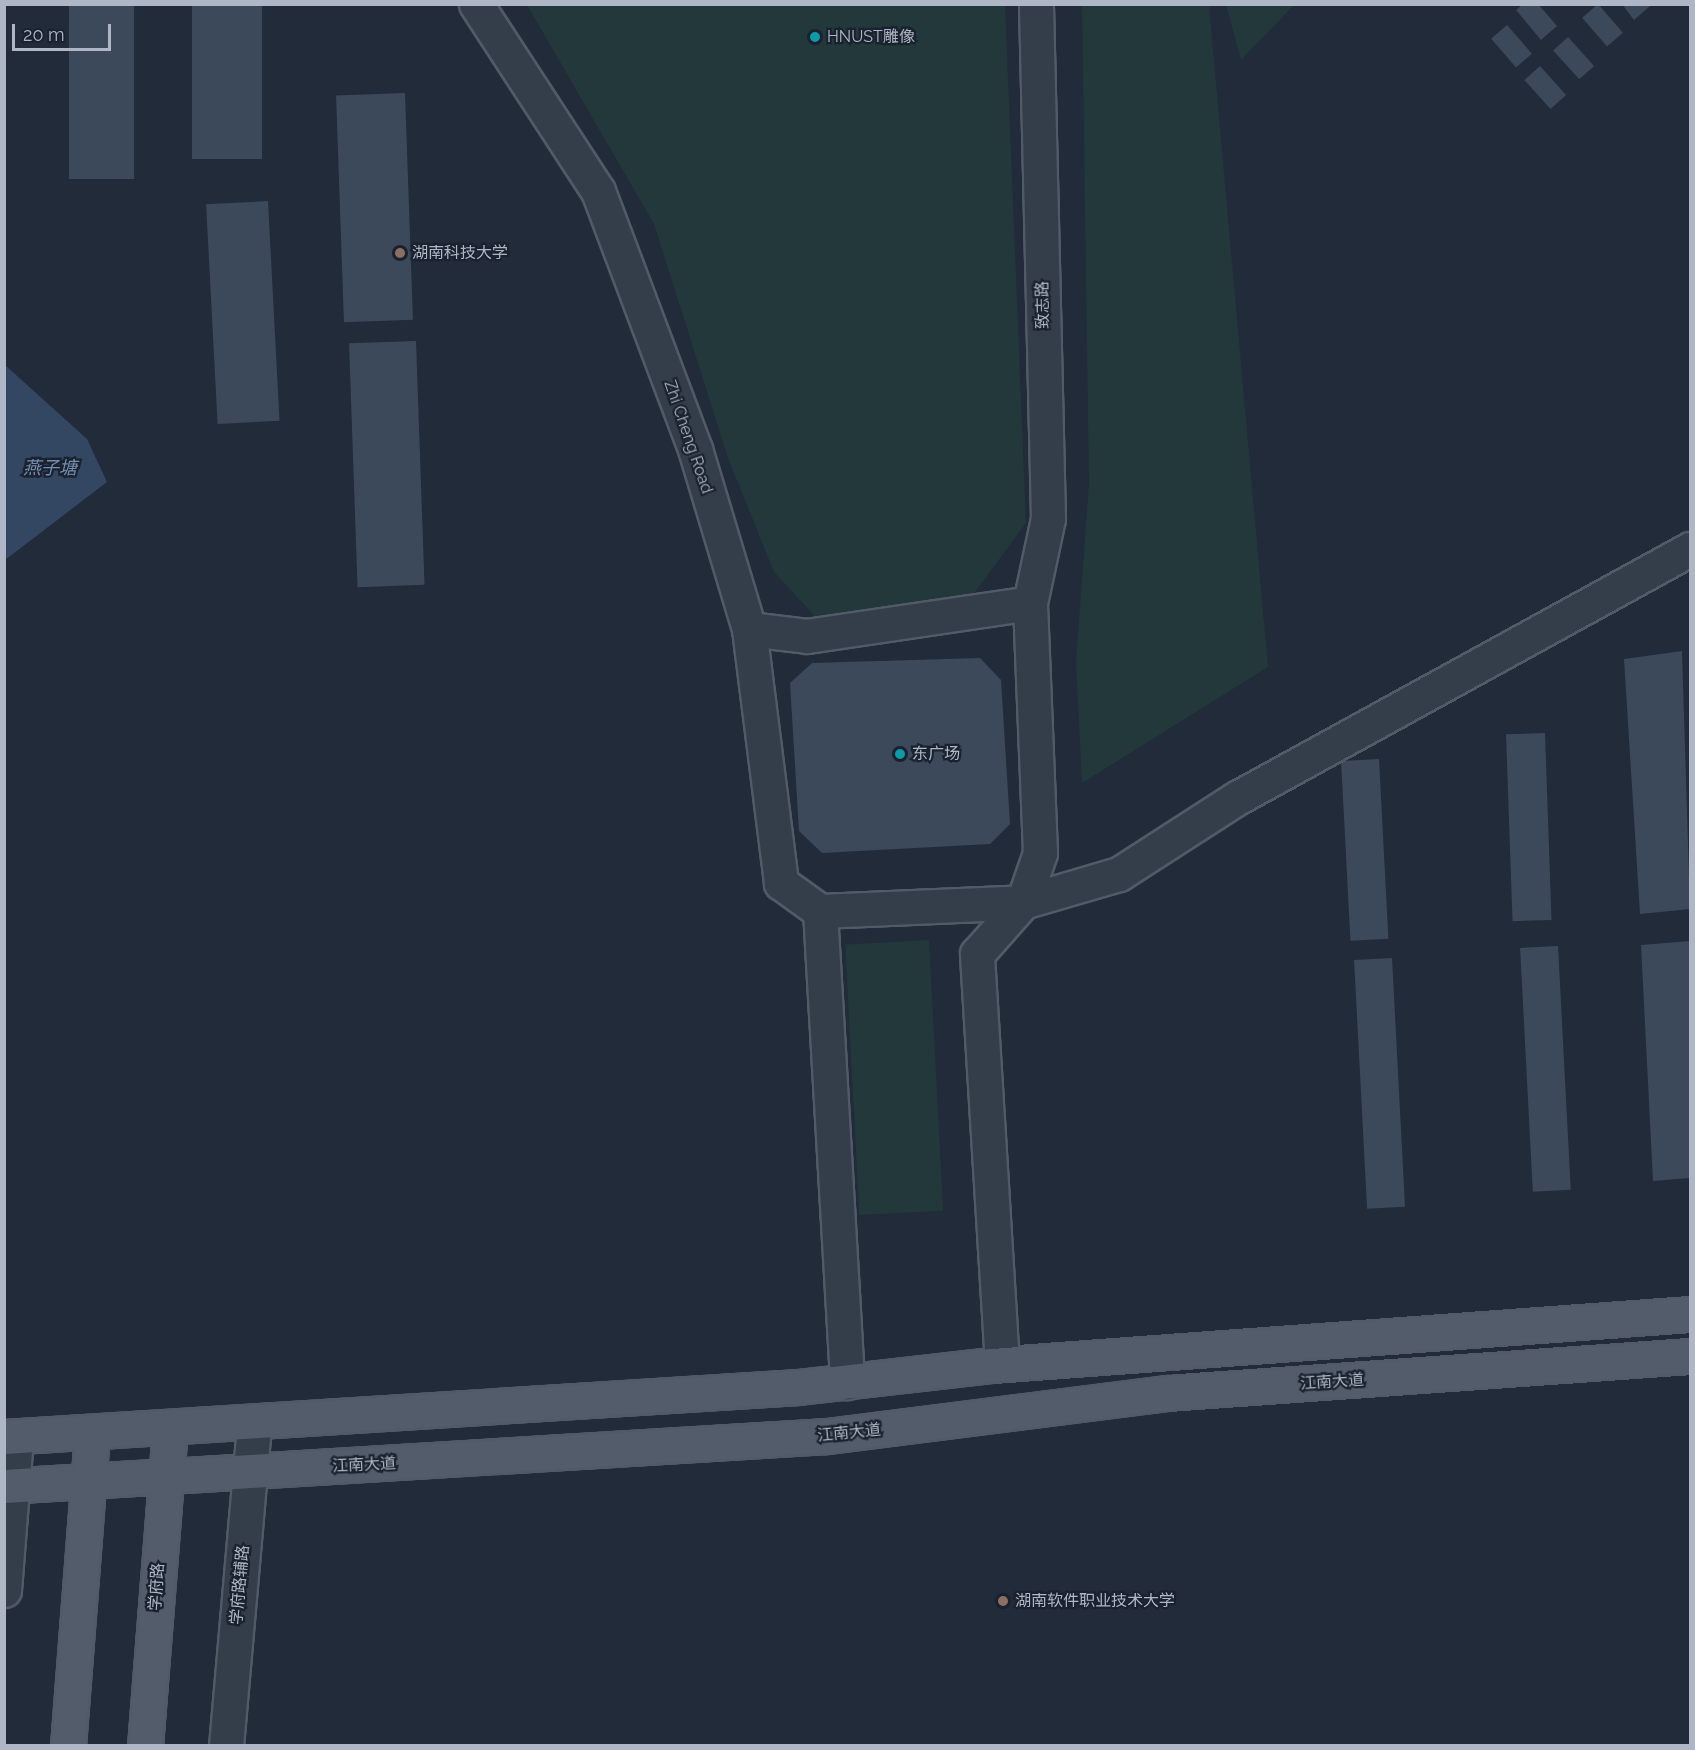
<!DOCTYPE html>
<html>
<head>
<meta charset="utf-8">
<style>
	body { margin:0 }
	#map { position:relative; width:1695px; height:1750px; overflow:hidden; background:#212b3a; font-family:Raleway,"Noto Sans SC",sans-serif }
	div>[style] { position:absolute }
	.green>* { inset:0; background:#22383b; transform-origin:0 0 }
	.water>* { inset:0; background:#334662 }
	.building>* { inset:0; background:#3c495a; transform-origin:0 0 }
	.roads { filter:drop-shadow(2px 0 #525a68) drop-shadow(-2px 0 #525a68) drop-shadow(0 2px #525a68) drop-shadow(0 -2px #525a68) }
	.minor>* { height:33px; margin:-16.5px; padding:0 16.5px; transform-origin:16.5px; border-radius:16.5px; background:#343d4a }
	.major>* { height:33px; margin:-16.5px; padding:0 16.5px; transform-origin:16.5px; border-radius:16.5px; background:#525c6b }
	.dots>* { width:16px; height:16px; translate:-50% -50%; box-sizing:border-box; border:3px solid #1a222f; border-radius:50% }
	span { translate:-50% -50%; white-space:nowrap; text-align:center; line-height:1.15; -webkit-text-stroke:4.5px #1a222f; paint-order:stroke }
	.poi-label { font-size:16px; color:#afb7c7 }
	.left { translate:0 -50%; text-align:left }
	.street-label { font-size:16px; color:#afb7c7 }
	.water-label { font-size:18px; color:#758db0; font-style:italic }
	.frame { position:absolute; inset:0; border:6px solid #afb7c7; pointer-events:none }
	.scale { position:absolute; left:12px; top:24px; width:99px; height:27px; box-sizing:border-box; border:3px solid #afb7c7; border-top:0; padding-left:8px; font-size:18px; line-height:21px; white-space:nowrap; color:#afb7c7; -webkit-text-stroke:4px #1a222f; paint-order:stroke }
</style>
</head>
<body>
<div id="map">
	<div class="green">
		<i style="clip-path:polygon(527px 5px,1005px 5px,1026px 523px,973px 595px,823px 625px,774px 572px,728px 458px,654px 224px)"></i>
		<i style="clip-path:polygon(1082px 5px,1209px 5px,1268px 667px,1082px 783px,1076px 662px,1089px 484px)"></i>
		<i style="clip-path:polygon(1226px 5px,1226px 4px,1294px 5px,1241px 60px)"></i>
		<i style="left:929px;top:940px;width:271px;height:84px;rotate:87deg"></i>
	</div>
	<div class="water">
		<i style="clip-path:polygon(5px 365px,87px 439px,107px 482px,5px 560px)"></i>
	</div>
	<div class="building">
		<i style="left:69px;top:4px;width:65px;height:175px"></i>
		<i style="left:192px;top:4px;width:70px;height:155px"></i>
		<i style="clip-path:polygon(1523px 4px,1538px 4px,1557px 26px,1541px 40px,1516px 10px)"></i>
		<i style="left:1598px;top:4px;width:38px;height:21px;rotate:49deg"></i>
		<i style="clip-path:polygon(1622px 4px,1649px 4px,1650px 6px,1634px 20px)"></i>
		<i style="left:1507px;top:25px;width:38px;height:21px;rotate:49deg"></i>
		<i style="left:1568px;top:37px;width:39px;height:20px;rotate:48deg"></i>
		<i style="left:1540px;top:66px;width:39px;height:21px;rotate:48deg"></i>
		<i style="left:405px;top:93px;width:227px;height:69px;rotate:88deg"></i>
		<i style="left:268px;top:201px;width:220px;height:62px;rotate:87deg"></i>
		<i style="left:416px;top:341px;width:244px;height:67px;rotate:88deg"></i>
		<i style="clip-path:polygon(1682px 651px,1690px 909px,1640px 914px,1624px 659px)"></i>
		<i style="clip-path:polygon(980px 658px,1001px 680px,1010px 824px,990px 844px,822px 853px,799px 831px,790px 683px,812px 663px)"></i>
		<i style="left:1545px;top:733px;width:187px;height:39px;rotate:88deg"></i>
		<i style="left:1379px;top:759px;width:180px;height:38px;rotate:87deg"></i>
		<i style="clip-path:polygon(1690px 941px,1690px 1178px,1653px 1181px,1641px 945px)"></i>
		<i style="left:1558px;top:946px;width:244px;height:38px;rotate:87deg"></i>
		<i style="left:1392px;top:958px;width:249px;height:38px;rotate:87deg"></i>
	</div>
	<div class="roads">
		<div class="minor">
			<i style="left:476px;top:4px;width:223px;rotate:56.9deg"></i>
			<i style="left:598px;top:191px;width:276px;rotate:69.4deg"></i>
			<i style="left:695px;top:449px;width:188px;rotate:73.3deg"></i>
			<i style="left:749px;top:629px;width:58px;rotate:6.9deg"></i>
			<i style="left:807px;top:636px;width:225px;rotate:-8.4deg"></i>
			<i style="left:749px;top:629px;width:256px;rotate:82.8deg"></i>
			<i style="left:781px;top:883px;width:48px;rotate:35.7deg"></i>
			<i style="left:820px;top:911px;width:472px;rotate:86.7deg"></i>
			<i style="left:820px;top:911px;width:203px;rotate:-2.5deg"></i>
			<i style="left:1023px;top:902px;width:100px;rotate:-16.3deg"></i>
			<i style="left:1119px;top:874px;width:140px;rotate:-32.8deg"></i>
			<i style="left:1237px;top:798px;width:517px;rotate:-28.8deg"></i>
			<i style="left:1002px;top:1364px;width:411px;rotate:-93.5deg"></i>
			<i style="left:977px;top:954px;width:69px;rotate:-48.5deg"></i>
			<i style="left:1023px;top:902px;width:52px;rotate:-70.9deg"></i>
			<i style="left:1040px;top:853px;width:250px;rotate:-92.3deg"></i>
			<i style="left:1030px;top:603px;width:87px;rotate:-78deg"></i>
			<i style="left:1048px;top:518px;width:514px;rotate:-91.34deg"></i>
			<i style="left:4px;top:1590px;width:153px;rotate:-85.5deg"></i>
			<i style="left:226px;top:1746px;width:323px;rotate:-85deg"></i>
		</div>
		<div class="major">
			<i style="left:4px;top:1437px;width:796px;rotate:-3.6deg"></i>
			<i style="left:798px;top:1387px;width:195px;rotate:-6.5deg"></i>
			<i style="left:992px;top:1365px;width:700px;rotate:-4.18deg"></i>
			<i style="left:4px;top:1486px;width:825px;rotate:-3.48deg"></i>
			<i style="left:827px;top:1436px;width:343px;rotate:-7.2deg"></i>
			<i style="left:1167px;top:1393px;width:524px;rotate:-4.05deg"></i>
			<i style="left:68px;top:1746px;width:314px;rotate:-85.6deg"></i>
			<i style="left:145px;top:1746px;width:318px;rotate:-85.5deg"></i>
		</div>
	</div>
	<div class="dots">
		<i style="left:815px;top:37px;background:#0f9aa8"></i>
		<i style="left:400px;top:253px;background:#8d6e63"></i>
		<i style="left:900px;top:754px;background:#0f9aa8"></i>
		<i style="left:1003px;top:1601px;background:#8d6e63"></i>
	</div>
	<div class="poi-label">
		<span class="left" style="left:827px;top:37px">HNUST雕像</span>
		<span class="left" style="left:412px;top:253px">湖南科技大学</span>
		<span class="left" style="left:912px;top:754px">东广场</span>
		<span class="left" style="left:1015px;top:1601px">湖南软件职业技术大学</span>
	</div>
	<div class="street-label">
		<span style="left:1043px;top:305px;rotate:-91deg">致志路</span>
		<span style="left:688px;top:437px;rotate:71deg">Zhi Cheng Road</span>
		<span style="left:1332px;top:1382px;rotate:-4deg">江南大道</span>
		<span style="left:849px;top:1433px;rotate:-6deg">江南大道</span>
		<span style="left:364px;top:1465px;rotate:-3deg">江南大道</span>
		<span style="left:240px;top:1585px;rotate:-85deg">学府路辅路</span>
		<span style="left:157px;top:1587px;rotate:-86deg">学府路</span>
	</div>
	<div class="water-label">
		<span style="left:50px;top:468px">燕子塘</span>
	</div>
	<div class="frame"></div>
	<div class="scale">20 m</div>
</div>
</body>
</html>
